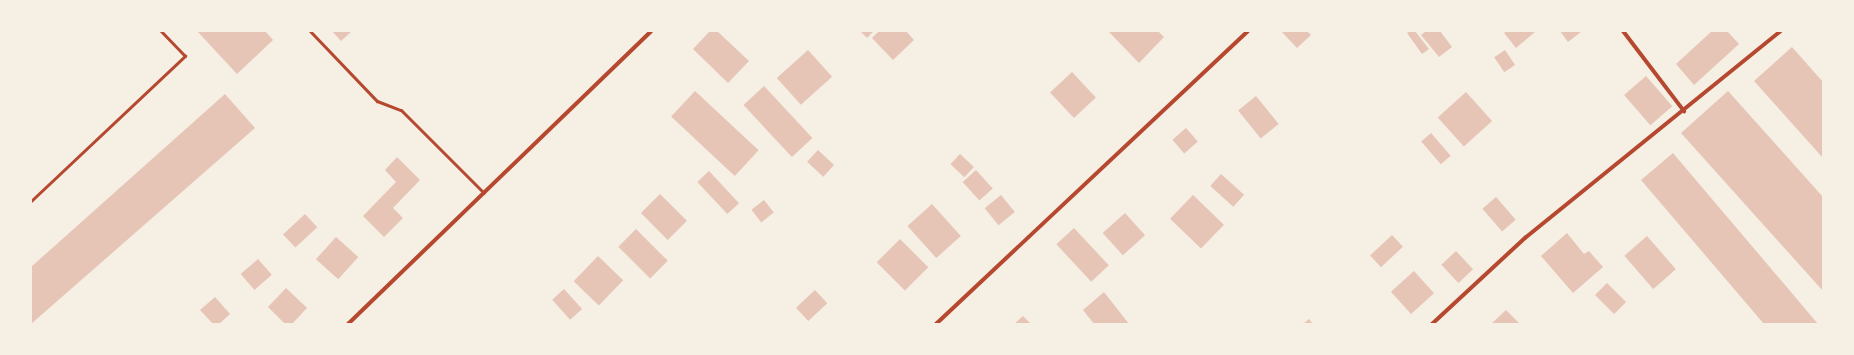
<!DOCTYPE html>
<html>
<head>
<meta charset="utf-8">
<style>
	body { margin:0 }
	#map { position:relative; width:1854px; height:355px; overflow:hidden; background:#f6efe4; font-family:Georgia,serif }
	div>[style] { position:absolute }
	.building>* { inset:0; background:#e6c5b7; transform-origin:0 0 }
	.service>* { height:3px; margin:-1.5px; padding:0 1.5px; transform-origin:1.5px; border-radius:1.5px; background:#b5482f }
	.minor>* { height:4px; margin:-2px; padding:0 2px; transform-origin:2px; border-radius:2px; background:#b5482f }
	span { translate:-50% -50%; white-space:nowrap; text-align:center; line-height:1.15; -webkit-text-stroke:4px #f6efe4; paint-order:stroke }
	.frame { position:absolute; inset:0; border:32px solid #f6efe4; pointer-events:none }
</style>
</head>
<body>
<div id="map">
	<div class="building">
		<i style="clip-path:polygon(197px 31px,265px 31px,273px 40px,237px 74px)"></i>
		<i style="clip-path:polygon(332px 31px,352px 31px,341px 41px)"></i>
		<i style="clip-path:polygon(710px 31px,717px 31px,749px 61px,728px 83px,693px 49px)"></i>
		<i style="clip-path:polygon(860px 31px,874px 31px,867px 38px)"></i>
		<i style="clip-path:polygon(879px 31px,906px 31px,914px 40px,893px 60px,872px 38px)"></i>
		<i style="clip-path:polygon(1108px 31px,1158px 31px,1164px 37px,1139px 63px)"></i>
		<i style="clip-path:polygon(1281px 31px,1307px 31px,1311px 35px,1297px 48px)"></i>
		<i style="clip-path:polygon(1410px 31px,1415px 31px,1429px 49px,1422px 54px,1407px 33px)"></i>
		<i style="clip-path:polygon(1426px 31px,1440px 31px,1452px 47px,1439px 57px,1421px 35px)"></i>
		<i style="clip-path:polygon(1507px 31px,1536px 31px,1516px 48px,1504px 33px)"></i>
		<i style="clip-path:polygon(1560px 31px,1582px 31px,1568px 42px)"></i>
		<i style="clip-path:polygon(1712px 31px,1727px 31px,1739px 44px,1694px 85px,1676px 64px)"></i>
		<i style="clip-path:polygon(1792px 47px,1823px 82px,1823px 158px,1754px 81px)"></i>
		<i style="left:808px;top:50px;width:36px;height:42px;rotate:48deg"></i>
		<i style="left:1505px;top:50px;width:18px;height:13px;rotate:56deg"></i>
		<i style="left:1072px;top:72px;width:35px;height:30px;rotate:47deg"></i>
		<i style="left:1646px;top:76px;width:40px;height:29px;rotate:49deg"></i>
		<i style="left:764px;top:86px;width:71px;height:28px;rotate:47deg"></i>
		<i style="left:695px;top:91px;width:87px;height:35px;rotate:43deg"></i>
		<i style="clip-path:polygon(1728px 91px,1823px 197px,1823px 291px,1681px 133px)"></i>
		<i style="left:1466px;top:92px;width:39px;height:38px;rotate:48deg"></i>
		<i style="clip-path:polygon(225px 94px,255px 128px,31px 324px,31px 267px)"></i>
		<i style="left:1256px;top:96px;width:36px;height:23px;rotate:51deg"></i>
		<i style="left:1186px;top:128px;width:18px;height:18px;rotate:49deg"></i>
		<i style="left:1431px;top:133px;width:30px;height:13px;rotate:49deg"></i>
		<i style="left:818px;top:150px;width:22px;height:16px;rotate:43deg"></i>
		<i style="clip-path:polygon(1673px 153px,1818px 324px,1764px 324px,1641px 180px)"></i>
		<i style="left:960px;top:154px;width:19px;height:14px;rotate:43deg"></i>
		<i style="clip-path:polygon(397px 157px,420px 180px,393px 208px,403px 218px,384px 237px,363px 216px,396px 182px,385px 170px)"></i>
		<i style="left:976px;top:170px;width:25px;height:18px;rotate:48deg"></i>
		<i style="left:709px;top:171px;width:44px;height:16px;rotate:47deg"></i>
		<i style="left:1221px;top:174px;width:31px;height:16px;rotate:42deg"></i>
		<i style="left:660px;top:194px;width:38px;height:27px;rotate:45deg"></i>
		<i style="left:1001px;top:195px;width:22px;height:21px;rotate:51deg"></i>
		<i style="left:1193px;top:195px;width:43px;height:33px;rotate:44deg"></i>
		<i style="left:1496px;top:197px;width:30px;height:18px;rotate:49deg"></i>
		<i style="left:764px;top:200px;width:16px;height:16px;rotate:52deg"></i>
		<i style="left:932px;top:204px;width:43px;height:33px;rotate:48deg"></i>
		<i style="left:1125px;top:213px;width:30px;height:30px;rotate:48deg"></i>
		<i style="left:305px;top:214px;width:18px;height:30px;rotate:47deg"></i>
		<i style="left:1074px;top:228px;width:51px;height:24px;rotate:47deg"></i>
		<i style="left:636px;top:229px;width:45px;height:25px;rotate:45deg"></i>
		<i style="clip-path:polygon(1567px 233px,1584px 254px,1589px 251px,1603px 267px,1573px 293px,1541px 256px)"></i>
		<i style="left:1392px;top:235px;width:16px;height:30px;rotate:47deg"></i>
		<i style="left:1647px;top:236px;width:44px;height:30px;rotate:49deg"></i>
		<i style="left:336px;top:237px;width:30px;height:30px;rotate:42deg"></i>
		<i style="left:900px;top:239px;width:40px;height:33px;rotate:45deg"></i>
		<i style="left:1456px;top:251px;width:25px;height:20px;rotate:47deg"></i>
		<i style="left:598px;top:256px;width:35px;height:35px;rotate:44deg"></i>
		<i style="left:258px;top:259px;width:21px;height:23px;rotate:49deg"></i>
		<i style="left:1414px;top:271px;width:30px;height:31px;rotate:48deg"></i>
		<i style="left:1607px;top:283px;width:27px;height:17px;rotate:45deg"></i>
		<i style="clip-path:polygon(286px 288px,307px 308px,292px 324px,285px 324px,268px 307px)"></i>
		<i style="left:564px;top:289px;width:27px;height:16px;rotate:48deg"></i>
		<i style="left:815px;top:290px;width:18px;height:26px;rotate:47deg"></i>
		<i style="clip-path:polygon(1104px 292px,1129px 324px,1094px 324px,1083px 310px)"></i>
		<i style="clip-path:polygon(215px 297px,230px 314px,219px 324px,213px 324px,200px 310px)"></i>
		<i style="clip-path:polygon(1506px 310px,1520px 324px,1491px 324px)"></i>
		<i style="clip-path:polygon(1023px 316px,1031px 324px,1014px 324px)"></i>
		<i style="clip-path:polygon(1309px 319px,1313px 324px,1303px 324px)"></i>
	</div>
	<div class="service">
		<i style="left:310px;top:31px;width:97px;rotate:46.3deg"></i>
		<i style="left:377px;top:101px;width:26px;rotate:21deg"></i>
		<i style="left:401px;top:110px;width:117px;rotate:45deg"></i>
		<i style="left:31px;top:201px;width:212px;rotate:-43.3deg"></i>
		<i style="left:185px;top:56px;width:35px;rotate:-134deg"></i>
	</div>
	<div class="minor">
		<i style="left:1623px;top:31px;width:101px;rotate:52.7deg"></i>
		<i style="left:348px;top:324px;width:421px;rotate:-44deg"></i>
		<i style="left:936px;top:324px;width:428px;rotate:-43.2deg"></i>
		<i style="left:1432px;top:324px;width:127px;rotate:-42.8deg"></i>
		<i style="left:1525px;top:238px;width:329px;rotate:-39deg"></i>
	</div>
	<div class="frame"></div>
</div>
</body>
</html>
